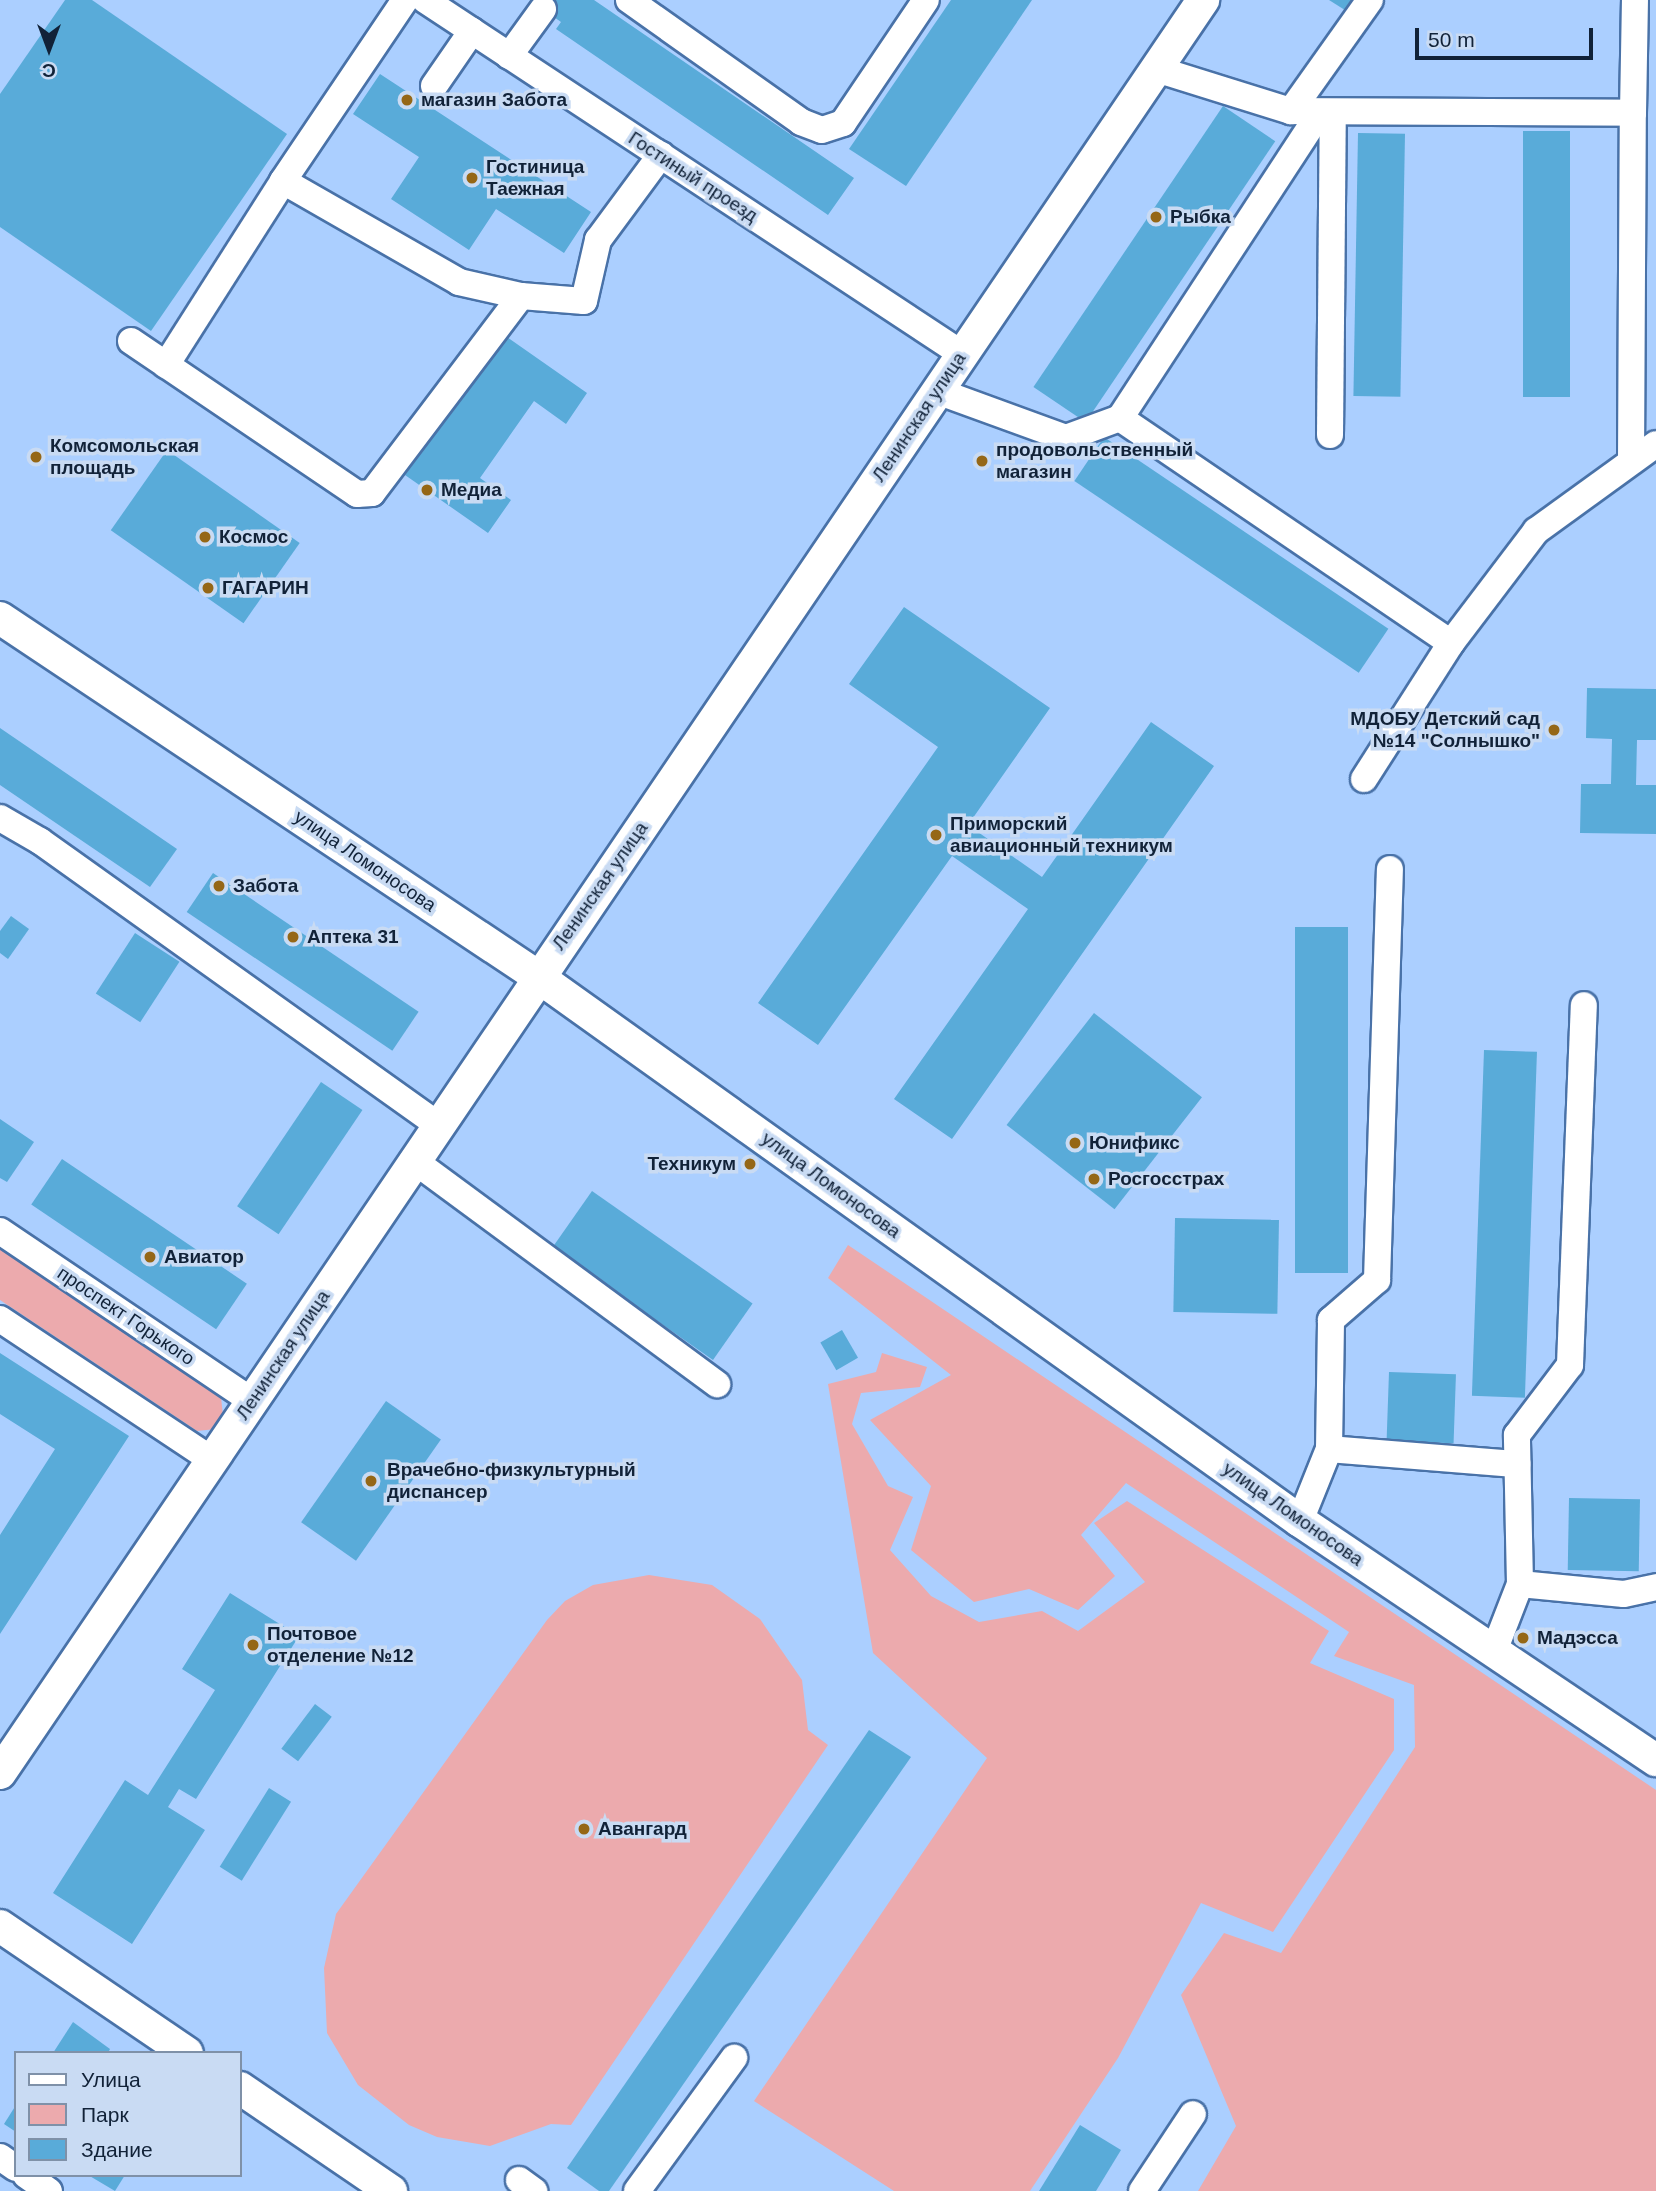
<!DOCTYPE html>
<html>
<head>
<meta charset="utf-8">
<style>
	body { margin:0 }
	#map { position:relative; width:1656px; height:2191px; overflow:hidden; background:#abcfff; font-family:Helvetica,sans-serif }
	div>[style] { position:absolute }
	.green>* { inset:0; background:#ecaaad }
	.building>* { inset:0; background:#59abd9; transform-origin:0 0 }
	.roads { filter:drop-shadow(2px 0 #4972a8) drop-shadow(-2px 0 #4972a8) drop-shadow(0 2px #4972a8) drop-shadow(0 -2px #4972a8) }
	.minor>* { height:26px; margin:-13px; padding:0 13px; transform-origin:13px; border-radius:13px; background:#fff }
	.major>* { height:32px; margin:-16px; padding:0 16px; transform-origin:16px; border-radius:16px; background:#fff }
	.dots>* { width:19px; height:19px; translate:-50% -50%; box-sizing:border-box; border:4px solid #c9dbf3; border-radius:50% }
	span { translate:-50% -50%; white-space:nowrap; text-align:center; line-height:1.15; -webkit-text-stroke:7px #c9dbf3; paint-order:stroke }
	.poi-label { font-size:19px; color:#112238; font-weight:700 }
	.left { translate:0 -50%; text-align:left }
	.right { translate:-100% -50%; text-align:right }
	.street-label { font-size:19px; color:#112238 }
	.legend { position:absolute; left:14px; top:2051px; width:228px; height:126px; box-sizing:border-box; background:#c9dbf3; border:2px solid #7f91a8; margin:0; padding:9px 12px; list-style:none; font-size:21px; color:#112238 }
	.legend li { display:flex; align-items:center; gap:14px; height:35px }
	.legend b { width:35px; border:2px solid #7f91a8 }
	.north { position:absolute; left:14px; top:14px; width:70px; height:70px; -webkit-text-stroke:5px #c9dbf3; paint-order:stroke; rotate:180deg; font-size:19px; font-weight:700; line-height:28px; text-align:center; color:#112238 }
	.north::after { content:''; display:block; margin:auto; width:24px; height:32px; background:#112238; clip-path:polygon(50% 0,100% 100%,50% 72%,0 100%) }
	.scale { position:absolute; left:1415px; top:28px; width:178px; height:32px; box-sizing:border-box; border:4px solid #112238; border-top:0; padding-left:9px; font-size:21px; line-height:24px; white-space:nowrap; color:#112238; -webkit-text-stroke:5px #c9dbf3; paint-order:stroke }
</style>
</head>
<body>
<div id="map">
	<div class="green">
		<i style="clip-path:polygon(848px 1245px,1656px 1790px,1656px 2191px,1198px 2191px,1236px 2126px,1181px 1995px,1224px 1933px,1281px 1953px,1415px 1747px,1414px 1685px,1334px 1656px,1349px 1632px,1126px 1483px,1081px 1535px,1115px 1576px,1078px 1610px,1029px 1589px,974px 1602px,911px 1550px,931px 1486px,870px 1420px,951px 1375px,828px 1278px)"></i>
		<i style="clip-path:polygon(0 1247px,221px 1397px,223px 1416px,216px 1429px,197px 1431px,0 1300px)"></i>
		<i style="clip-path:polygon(882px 1353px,927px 1367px,920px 1387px,861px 1393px,852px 1424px,888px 1486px,913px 1497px,890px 1550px,931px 1596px,979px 1622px,1042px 1611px,1078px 1631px,1145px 1582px,1094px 1523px,1127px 1501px,1329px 1631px,1310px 1663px,1394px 1699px,1394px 1750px,1273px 1932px,1201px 1903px,1118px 2058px,1030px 2191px,894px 2191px,754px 2101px,987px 1758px,873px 1653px,828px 1384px,876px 1372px)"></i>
		<i style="clip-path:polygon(649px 1575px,712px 1585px,760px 1619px,802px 1680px,808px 1730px,828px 1745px,571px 2125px,551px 2124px,490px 2146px,437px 2137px,409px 2125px,358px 2085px,327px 2033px,324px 1968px,336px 1914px,547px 1620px,565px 1601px,593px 1585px)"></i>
	</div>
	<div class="building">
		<i style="clip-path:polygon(65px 0,92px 0,287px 134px,151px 331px,0 227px,0 94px)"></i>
		<i style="clip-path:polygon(530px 0,594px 0,854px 178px,828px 215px,556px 29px,561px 22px)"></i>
		<i style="clip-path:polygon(951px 0,1032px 0,906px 186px,849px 149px)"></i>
		<i style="clip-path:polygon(1329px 0,1356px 0,1348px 12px)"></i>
		<i style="clip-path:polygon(380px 74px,591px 212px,564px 253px,496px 209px,469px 250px,391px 199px,419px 157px,353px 114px)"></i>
		<i style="left:1223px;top:106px;width:63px;height:339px;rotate:34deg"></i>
		<i style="left:1523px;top:131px;width:47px;height:266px"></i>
		<i style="left:1358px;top:133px;width:47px;height:263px;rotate:1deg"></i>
		<i style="clip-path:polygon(504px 335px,587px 393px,566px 424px,534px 401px,480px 478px,511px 500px,488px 533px,405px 475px)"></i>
		<i style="left:1104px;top:437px;width:343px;height:53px;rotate:34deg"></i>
		<i style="left:167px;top:450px;width:162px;height:98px;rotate:35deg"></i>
		<i style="clip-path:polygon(904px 607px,1050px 708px,968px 825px,1042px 877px,1151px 722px,1214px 766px,952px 1139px,894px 1099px,1028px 909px,952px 856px,818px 1045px,758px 1003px,938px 747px,849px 684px)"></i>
		<i style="clip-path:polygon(1587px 688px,1656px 689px,1656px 740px,1637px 740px,1636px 785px,1656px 785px,1656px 834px,1580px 833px,1581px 784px,1611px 784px,1612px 739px,1586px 738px)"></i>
		<i style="clip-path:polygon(0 728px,177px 849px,150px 887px,0 785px)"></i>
		<i style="left:213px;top:873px;width:248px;height:47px;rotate:34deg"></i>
		<i style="clip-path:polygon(11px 916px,29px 929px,8px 959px,0 953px,0 931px)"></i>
		<i style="left:1295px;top:927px;width:53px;height:346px"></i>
		<i style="left:135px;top:933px;width:53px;height:72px;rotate:33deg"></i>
		<i style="left:1094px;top:1013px;width:137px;height:142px;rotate:38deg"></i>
		<i style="left:1484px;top:1050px;width:53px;height:346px;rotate:2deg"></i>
		<i style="left:321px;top:1082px;width:50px;height:150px;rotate:34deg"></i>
		<i style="clip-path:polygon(0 1119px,34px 1142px,7px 1182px,0 1178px)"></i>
		<i style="left:62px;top:1159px;width:223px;height:55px;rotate:34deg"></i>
		<i style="left:592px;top:1191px;width:196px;height:69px;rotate:35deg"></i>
		<i style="left:1175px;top:1218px;width:104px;height:94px;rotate:1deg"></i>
		<i style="left:842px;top:1330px;width:32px;height:25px;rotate:60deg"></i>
		<i style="clip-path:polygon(0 1353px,129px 1436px,0 1634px,0 1535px,55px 1449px,0 1414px)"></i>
		<i style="left:1389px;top:1372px;width:67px;height:69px;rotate:2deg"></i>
		<i style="left:386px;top:1401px;width:67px;height:148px;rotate:35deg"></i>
		<i style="left:1569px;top:1498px;width:71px;height:72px;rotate:1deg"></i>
		<i style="clip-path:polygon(230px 1593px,299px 1636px,196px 1799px,179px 1789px,168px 1807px,205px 1830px,132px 1944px,53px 1893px,125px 1780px,148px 1795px,215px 1690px,182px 1669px)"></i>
		<i style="left:315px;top:1704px;width:21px;height:56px;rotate:37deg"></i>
		<i style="clip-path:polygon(869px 1730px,911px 1757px,609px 2191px,599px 2191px,567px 2168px)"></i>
		<i style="left:269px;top:1788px;width:26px;height:93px;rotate:32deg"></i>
		<i style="clip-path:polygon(73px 2022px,110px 2049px,108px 2053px,53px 2053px)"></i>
		<i style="clip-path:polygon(16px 2105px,16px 2132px,4px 2124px)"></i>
		<i style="clip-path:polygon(1080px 2125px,1121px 2150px,1096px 2191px,1039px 2191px)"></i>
		<i style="clip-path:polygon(88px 2175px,125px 2175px,115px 2191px)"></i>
	</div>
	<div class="roads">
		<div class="minor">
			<i style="left:405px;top:0;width:218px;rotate:124deg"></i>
			<i style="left:283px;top:181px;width:203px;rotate:29.8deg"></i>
			<i style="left:459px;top:282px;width:64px;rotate:12.7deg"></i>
			<i style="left:521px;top:296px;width:63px;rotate:4.5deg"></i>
			<i style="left:584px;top:301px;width:63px;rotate:-77.1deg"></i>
			<i style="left:598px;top:240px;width:106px;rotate:-53.5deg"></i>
			<i style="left:425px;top:0;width:643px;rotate:33.39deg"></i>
			<i style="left:629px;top:0;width:211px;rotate:35.3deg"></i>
			<i style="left:801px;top:122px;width:22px;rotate:21deg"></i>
			<i style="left:822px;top:130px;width:22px;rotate:-18deg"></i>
			<i style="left:843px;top:123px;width:148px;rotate:-56deg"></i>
			<i style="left:509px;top:56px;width:58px;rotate:-54.1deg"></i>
			<i style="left:1156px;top:69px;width:141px;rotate:17.3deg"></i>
			<i style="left:1291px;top:111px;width:342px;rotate:0.3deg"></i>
			<i style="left:1633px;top:113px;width:113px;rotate:-89deg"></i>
			<i style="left:434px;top:86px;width:67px;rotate:-55.4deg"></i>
			<i style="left:1291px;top:111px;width:136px;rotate:-54.6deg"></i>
			<i style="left:1319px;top:114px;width:363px;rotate:123.2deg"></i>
			<i style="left:1120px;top:418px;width:400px;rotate:34.2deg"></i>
			<i style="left:131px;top:341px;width:273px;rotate:34.1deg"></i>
			<i style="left:357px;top:494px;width:15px;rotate:-4deg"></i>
			<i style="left:372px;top:493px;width:247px;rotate:-52.9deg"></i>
			<i style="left:166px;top:365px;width:218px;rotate:-57.5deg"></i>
			<i style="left:937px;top:391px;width:137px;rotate:20deg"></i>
			<i style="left:1066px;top:438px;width:58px;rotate:-20.3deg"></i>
			<i style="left:1330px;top:435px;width:321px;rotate:-89.5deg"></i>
			<i style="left:1631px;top:461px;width:348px;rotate:-89.7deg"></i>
			<i style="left:1364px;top:779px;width:161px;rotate:-57.4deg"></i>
			<i style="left:1451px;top:643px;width:141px;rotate:-52.8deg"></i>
			<i style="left:1536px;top:531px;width:148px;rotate:-35.9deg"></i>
			<i style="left:0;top:818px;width:46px;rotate:29.9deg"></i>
			<i style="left:40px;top:841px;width:489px;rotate:35.5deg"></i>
			<i style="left:413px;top:1160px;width:378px;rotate:36.4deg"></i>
			<i style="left:0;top:1231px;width:304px;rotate:34deg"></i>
			<i style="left:0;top:1319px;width:255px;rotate:33.6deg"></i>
			<i style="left:1329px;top:1449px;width:189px;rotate:4.6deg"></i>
			<i style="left:1300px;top:1521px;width:78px;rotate:-68.1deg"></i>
			<i style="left:1329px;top:1449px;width:129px;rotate:-89.1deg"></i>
			<i style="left:1331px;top:1320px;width:61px;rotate:-41deg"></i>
			<i style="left:1377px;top:1280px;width:411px;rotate:-88.2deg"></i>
			<i style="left:1520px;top:1584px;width:104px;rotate:5.5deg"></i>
			<i style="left:1624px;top:1594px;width:33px;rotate:-12deg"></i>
			<i style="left:1494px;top:1651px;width:72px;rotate:-68.8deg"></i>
			<i style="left:1520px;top:1584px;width:149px;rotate:-91.2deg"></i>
			<i style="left:1517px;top:1435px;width:88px;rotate:-52.9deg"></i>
			<i style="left:1570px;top:1365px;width:360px;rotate:-87.8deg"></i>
			<i style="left:0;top:2157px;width:19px;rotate:35deg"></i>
			<i style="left:26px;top:2175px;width:28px;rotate:35deg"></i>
			<i style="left:519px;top:2180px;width:19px;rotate:36deg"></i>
			<i style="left:637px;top:2191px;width:165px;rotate:-53.9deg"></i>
			<i style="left:1142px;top:2191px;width:92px;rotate:-56.5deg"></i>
		</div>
		<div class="major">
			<i style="left:0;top:618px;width:645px;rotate:33.69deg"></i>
			<i style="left:537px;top:976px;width:938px;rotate:35.54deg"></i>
			<i style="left:1300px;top:1521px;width:429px;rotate:33.9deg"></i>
			<i style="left:0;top:1773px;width:2143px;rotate:-55.84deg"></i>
			<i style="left:0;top:1926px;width:226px;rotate:34.2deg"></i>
			<i style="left:240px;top:2088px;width:183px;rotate:34.3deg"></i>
		</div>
	</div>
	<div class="dots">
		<i style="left:407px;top:100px;background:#956716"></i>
		<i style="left:472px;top:178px;background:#956716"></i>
		<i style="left:1156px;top:217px;background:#956716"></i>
		<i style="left:36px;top:457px;background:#956716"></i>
		<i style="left:982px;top:461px;background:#956716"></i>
		<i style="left:427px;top:490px;background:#956716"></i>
		<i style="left:205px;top:537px;background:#956716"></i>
		<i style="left:208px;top:588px;background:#956716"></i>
		<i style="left:1554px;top:730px;background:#956716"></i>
		<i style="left:936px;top:835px;background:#956716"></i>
		<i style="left:219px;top:886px;background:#956716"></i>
		<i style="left:293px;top:937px;background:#956716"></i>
		<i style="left:1075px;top:1143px;background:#956716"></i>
		<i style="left:750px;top:1164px;background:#956716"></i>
		<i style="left:1094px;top:1179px;background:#956716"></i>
		<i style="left:150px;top:1257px;background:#956716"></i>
		<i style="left:371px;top:1481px;background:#956716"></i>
		<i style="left:1523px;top:1638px;background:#956716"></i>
		<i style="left:253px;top:1645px;background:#956716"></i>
		<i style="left:584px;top:1829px;background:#956716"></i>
	</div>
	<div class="poi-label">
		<span class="left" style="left:421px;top:100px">магазин Забота</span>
		<span class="left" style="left:486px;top:178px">Гостиница<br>Таежная</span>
		<span class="left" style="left:1170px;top:217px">Рыбка</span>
		<span class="left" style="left:50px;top:457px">Комсомольская<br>площадь</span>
		<span class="left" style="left:996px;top:461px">продовольственный<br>магазин</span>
		<span class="left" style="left:441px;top:490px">Медиа</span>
		<span class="left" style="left:219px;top:537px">Космос</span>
		<span class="left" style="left:222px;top:588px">ГАГАРИН</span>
		<span class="right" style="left:1540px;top:730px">МДОБУ Детский сад<br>№14 "Солнышко"</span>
		<span class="left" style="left:950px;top:835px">Приморский<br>авиационный техникум</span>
		<span class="left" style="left:233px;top:886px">Забота</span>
		<span class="left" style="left:307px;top:937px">Аптека 31</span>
		<span class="left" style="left:1089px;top:1143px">Юнификс</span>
		<span class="right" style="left:736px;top:1164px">Техникум</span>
		<span class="left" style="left:1108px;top:1179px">Росгосстрах</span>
		<span class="left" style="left:164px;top:1257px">Авиатор</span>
		<span class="left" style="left:387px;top:1481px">Врачебно-физкультурный<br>диспансер</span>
		<span class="left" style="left:267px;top:1645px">Почтовое<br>отделение №12</span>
		<span class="left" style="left:1537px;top:1638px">Мадэсса</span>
		<span class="left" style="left:598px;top:1829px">Авангард</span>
	</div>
	<div class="street-label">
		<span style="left:693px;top:177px;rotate:33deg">Гостиный проезд</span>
		<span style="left:919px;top:417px;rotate:-56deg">Ленинская улица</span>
		<span style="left:365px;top:861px;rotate:34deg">улица Ломоносова</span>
		<span style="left:600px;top:886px;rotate:-55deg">Ленинская улица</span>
		<span style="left:831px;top:1185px;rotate:36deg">улица Ломоносова</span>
		<span style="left:126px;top:1316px;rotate:34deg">проспект Горького</span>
		<span style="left:283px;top:1355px;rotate:-56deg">Ленинская улица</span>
		<span style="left:1293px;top:1514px;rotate:35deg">улица Ломоносова</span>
	</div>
	<ul class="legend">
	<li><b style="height:9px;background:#fff"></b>Улица</li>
	<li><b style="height:19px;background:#ecaaad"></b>Парк</li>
	<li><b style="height:19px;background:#59abd9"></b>Здание</li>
	</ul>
	<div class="north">С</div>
	<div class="scale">50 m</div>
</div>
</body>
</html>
